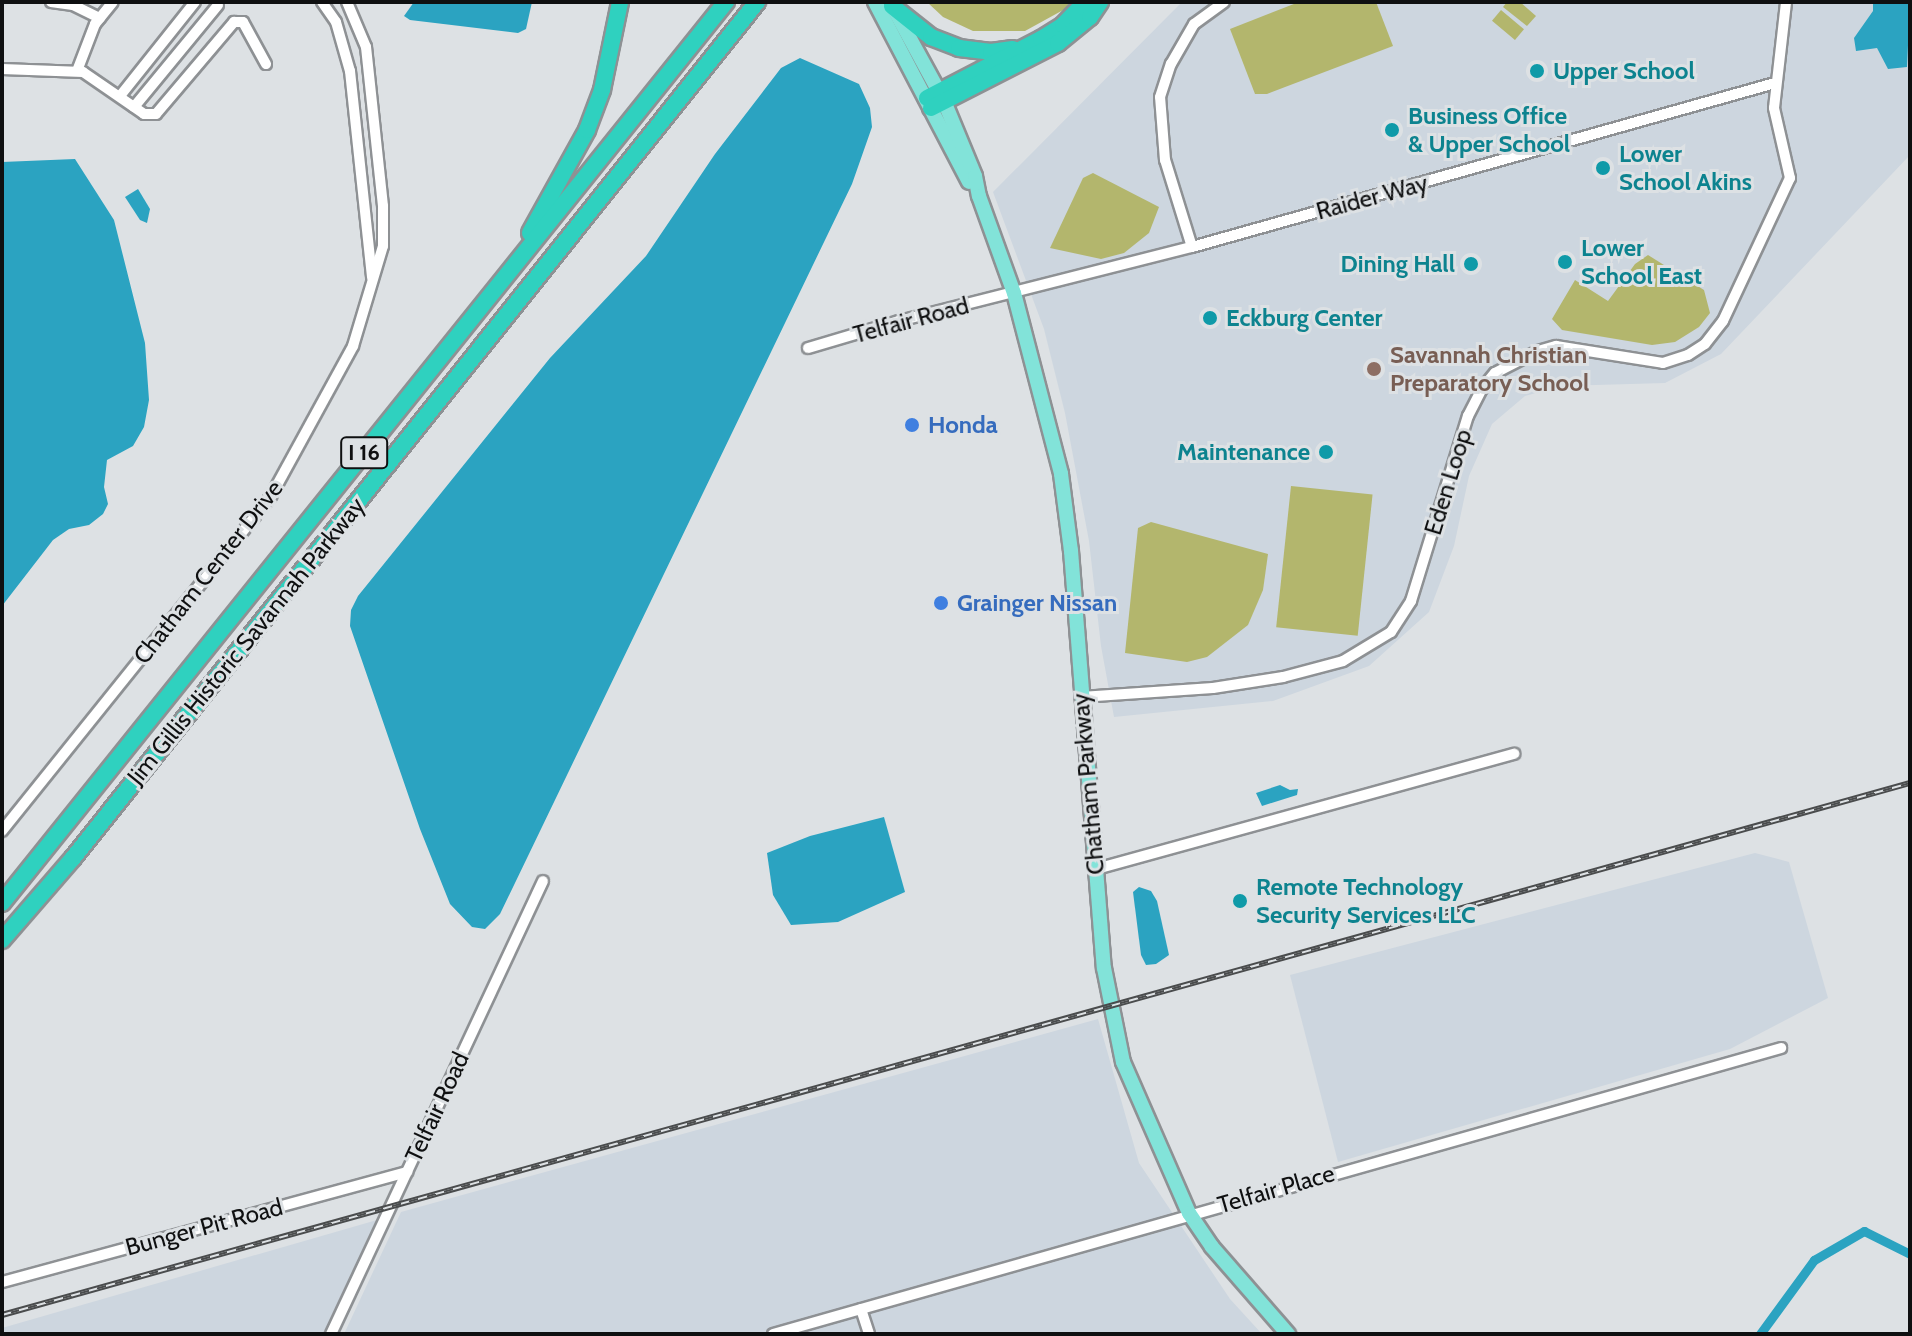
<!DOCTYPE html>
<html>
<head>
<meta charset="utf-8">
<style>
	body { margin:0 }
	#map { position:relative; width:1912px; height:1336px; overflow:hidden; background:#dde1e4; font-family:Cabin,sans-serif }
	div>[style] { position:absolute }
	.built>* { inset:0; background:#cdd6df }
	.green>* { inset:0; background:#b3b66d; transform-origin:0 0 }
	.water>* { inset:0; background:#2ba3c1 }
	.canal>* { height:9px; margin:-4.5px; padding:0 4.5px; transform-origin:4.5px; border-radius:4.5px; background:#2ba3c1 }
	.roads { filter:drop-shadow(2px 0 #8e9194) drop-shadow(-2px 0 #8e9194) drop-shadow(0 2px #8e9194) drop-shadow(0 -2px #8e9194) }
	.minor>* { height:10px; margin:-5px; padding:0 5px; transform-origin:5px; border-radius:5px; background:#fff }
	.major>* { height:14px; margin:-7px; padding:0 7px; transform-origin:7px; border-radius:7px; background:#82e3d9 }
	.highway>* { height:16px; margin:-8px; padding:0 8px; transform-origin:8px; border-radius:8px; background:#2fd1bf }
	.rail>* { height:6px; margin-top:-3px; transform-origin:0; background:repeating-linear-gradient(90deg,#dde1e4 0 9px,#4a4c4d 0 18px); box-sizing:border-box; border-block:2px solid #4a4c4d }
	.dots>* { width:22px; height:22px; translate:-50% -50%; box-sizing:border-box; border:4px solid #dde1e4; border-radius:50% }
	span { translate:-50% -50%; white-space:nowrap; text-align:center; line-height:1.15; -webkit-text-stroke:6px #dde1e4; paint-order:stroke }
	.shield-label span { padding:2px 6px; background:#dde1e4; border:2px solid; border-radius:6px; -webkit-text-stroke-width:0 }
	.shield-label { font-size:22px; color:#0f1011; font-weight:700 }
	.culture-label { font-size:24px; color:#0d838f; font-weight:700 }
	.left { translate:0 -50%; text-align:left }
	.right { translate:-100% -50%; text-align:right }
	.street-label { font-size:24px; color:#0f1011 }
	.education-label { font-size:24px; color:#785e54; font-weight:700 }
	.shop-label { font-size:24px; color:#366cbe; font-weight:700 }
	.frame { position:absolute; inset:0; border:4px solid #0f1011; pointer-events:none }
</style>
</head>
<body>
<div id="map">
	<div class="built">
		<i style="clip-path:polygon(1182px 2px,1910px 2px,1910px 155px,1721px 354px,1665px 383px,1561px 386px,1525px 396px,1492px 424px,1469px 476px,1454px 546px,1429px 612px,1369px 666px,1273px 701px,1114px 717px,1101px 646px,1089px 541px,1065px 413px,1044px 329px,993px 192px)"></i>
		<i style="clip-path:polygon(1755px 853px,1789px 862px,1828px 998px,1730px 1049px,1338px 1162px,1290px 975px)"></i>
		<i style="clip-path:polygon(1098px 1019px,1139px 1163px,1230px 1299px,1262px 1334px,344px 1334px,401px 1212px)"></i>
		<i style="clip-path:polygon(377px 1220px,323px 1334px,2px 1334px,2px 1328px)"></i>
	</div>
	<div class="green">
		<i style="clip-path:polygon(927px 2px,1070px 2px,1065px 9px,1025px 31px,973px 31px,943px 17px)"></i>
		<i style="clip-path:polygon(1299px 2px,1376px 2px,1393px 46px,1267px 94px,1255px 94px,1230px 29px)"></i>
		<i style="clip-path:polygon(1507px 2px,1520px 2px,1536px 16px,1527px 26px,1503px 7px)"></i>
		<i style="left:1501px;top:10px;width:30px;height:14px;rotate:40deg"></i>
		<i style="clip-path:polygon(1093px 173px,1159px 207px,1149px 233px,1124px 253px,1101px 259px,1050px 248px,1083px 178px)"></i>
		<i style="clip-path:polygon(1648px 255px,1704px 290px,1710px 313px,1699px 327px,1675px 342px,1652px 345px,1562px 330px,1552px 319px,1575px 280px,1608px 301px,1635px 264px)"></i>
		<i style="left:1291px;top:486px;width:82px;height:142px;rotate:6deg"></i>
		<i style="clip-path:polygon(1151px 522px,1268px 554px,1263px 590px,1248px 625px,1207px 657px,1187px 662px,1125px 653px,1138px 528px)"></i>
	</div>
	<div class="water">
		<i style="clip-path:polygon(414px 2px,532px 2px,526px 29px,518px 33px,410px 20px,404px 16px)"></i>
		<i style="clip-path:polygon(1873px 2px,1910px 2px,1907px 67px,1888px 69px,1877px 48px,1856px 51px,1854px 38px,1873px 11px)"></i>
		<i style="clip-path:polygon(800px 58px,859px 84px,870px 108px,872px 127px,852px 184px,500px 914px,485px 929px,472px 927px,450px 904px,420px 829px,350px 626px,351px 610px,358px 596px,550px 358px,646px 256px,715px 154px,781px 68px)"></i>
		<i style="clip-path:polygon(75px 159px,114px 220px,145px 343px,149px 400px,144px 427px,133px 446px,107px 460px,104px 487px,108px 504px,103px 514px,89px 525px,69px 529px,53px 540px,2px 606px,2px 162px)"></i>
		<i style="clip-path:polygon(138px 189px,150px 209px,147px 223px,140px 220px,125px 197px)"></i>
		<i style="clip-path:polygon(1280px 785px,1290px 790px,1298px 789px,1297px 795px,1262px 806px,1256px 793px)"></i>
		<i style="clip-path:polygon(884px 817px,905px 892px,838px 922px,791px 925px,773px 895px,767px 853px,810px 836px)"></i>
		<i style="clip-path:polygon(1139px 887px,1151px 891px,1157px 901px,1169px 955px,1156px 964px,1146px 965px,1141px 955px,1133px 892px)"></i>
	</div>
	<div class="canal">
		<i style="left:1760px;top:1334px;width:92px;rotate:-53.9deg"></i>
		<i style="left:1814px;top:1260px;width:58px;rotate:-30.1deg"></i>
		<i style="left:1864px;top:1231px;width:51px;rotate:26.6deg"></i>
	</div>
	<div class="roads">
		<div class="minor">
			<i style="left:51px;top:2px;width:22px;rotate:8deg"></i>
			<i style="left:73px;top:5px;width:30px;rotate:26deg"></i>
			<i style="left:322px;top:2px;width:24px;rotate:55deg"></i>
			<i style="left:336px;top:22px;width:51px;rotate:74.1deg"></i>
			<i style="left:350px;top:71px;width:208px;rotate:83.9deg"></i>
			<i style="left:2px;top:69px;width:81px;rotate:2.1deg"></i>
			<i style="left:83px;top:72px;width:74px;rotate:34.5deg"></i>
			<i style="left:144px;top:114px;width:12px"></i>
			<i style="left:156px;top:114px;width:121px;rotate:-49.7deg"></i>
			<i style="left:234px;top:22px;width:9px"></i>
			<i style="left:243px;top:22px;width:48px;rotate:61.3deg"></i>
			<i style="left:77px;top:71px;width:50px;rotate:-69deg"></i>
			<i style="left:95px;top:24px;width:28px;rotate:-51deg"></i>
			<i style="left:120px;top:96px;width:120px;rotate:-51.4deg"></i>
			<i style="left:134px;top:107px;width:132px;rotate:-50.5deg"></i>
			<i style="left:1192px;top:247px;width:91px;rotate:-107.2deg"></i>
			<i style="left:1165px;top:160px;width:63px;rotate:-94.5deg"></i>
			<i style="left:1160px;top:97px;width:35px;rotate:-72deg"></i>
			<i style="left:1171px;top:64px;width:46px;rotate:-60.1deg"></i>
			<i style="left:1194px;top:24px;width:37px;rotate:-36deg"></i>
			<i style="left:808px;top:348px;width:95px;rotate:-16.5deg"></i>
			<i style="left:899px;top:321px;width:302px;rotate:-14.2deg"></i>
			<i style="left:1192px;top:247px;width:606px;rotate:-15.71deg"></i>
			<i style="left:1081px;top:697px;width:132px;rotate:-3.9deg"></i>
			<i style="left:1213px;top:688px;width:71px;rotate:-8.9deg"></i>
			<i style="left:1283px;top:677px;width:62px;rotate:-14.9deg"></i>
			<i style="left:1343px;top:661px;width:56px;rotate:-31.1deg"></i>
			<i style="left:1391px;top:632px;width:37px;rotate:-57deg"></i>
			<i style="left:1411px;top:601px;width:194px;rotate:-72.9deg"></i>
			<i style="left:1468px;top:416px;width:29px;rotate:-63deg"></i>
			<i style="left:1481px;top:390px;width:22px;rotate:-51deg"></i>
			<i style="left:1495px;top:373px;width:48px;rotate:-27.1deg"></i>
			<i style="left:1538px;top:351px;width:19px;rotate:-16deg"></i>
			<i style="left:1556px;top:346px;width:108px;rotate:9deg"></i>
			<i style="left:1663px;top:363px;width:26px;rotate:-18deg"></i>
			<i style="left:1688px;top:355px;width:20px;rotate:-33deg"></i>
			<i style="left:1705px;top:344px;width:29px;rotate:-52deg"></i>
			<i style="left:1723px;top:321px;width:158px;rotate:-64.9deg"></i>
			<i style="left:1790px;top:178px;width:72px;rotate:-102.9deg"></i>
			<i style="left:1774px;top:108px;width:107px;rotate:-83.5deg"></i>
			<i style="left:2px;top:831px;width:430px;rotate:-51.2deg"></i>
			<i style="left:271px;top:496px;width:171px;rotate:-61.3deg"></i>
			<i style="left:353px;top:346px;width:104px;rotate:-73.3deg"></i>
			<i style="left:383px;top:246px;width:40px;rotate:-90deg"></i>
			<i style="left:383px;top:206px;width:160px;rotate:-96.1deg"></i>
			<i style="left:366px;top:47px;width:49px;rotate:-112.9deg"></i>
			<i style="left:1096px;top:869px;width:434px;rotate:-15.4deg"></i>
			<i style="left:2px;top:1282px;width:420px;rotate:-15.2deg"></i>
			<i style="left:861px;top:1309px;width:26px;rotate:72deg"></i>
			<i style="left:331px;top:1334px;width:500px;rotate:-64.92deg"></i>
			<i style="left:773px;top:1334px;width:1048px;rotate:-15.84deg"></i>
		</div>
		<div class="major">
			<i style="left:875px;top:2px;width:203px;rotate:62.4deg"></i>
			<i style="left:895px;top:11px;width:102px;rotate:61.4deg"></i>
			<i style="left:944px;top:101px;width:81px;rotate:67.5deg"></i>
			<i style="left:975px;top:176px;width:20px;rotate:79deg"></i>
			<i style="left:979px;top:196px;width:103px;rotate:70.2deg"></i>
			<i style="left:1014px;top:293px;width:187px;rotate:75.4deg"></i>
			<i style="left:1061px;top:474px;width:78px;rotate:82.6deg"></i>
			<i style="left:1071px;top:551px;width:418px;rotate:85.5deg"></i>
			<i style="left:1104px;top:968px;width:96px;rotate:78.6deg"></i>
			<i style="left:1123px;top:1062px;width:165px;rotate:66.4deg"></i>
			<i style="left:1189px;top:1213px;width:41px;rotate:55.9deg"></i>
			<i style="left:1212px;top:1247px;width:116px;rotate:48.9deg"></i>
		</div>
		<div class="highway">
			<i style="left:892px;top:6px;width:50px;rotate:38.5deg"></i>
			<i style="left:931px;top:37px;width:30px;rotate:21deg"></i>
			<i style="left:959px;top:48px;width:32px;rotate:7deg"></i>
			<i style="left:991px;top:52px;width:22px;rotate:-8deg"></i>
			<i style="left:927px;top:98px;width:128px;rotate:-27.4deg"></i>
			<i style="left:1041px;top:39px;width:26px;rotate:-32deg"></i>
			<i style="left:1063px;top:25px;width:32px;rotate:-46deg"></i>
			<i style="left:931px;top:108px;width:143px;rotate:-27.1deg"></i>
			<i style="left:1058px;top:43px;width:41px;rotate:-39.1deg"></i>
			<i style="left:1090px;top:17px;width:18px;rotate:-56deg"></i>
			<i style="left:530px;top:233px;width:118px;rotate:-61deg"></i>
			<i style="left:587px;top:130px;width:43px;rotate:-69.4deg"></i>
			<i style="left:602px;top:90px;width:90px;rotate:-78.4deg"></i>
			<i style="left:2px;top:903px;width:1156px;rotate:-51.22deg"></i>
			<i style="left:2px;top:940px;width:108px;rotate:-49.1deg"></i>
			<i style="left:73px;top:858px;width:1096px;rotate:-51.37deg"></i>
		</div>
	</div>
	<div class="rail">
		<i style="left:2px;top:1315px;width:1981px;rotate:-15.58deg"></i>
	</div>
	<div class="dots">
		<i style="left:1537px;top:71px;background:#0f9aa8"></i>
		<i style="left:1392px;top:130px;background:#0f9aa8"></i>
		<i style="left:1603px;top:168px;background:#0f9aa8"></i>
		<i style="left:1565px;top:262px;background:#0f9aa8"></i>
		<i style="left:1471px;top:264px;background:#0f9aa8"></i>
		<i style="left:1210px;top:318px;background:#0f9aa8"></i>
		<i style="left:1374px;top:369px;background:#8d6e63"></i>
		<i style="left:912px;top:425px;background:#3f7fe0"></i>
		<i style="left:1326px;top:452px;background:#0f9aa8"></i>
		<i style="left:941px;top:603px;background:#3f7fe0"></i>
		<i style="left:1240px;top:901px;background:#0f9aa8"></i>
	</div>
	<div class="shield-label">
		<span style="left:364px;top:453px">I 16</span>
	</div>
	<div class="culture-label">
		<span class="left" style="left:1553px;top:71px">Upper School</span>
		<span class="left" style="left:1408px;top:130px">Business Office<br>&amp; Upper School</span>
		<span class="left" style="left:1619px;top:168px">Lower<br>School Akins</span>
		<span class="left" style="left:1581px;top:262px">Lower<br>School East</span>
		<span class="right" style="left:1455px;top:264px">Dining Hall</span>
		<span class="left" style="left:1226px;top:318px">Eckburg Center</span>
		<span class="right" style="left:1310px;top:452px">Maintenance</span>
		<span class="left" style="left:1256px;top:901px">Remote Technology<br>Security Services LLC</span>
	</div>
	<div class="street-label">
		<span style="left:1372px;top:197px;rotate:-15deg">Raider Way</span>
		<span style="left:911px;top:320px;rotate:-15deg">Telfair Road</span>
		<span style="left:1448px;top:482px;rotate:-73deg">Eden Loop</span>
		<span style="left:208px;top:572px;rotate:-52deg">Chatham Center Drive</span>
		<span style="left:246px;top:641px;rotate:-51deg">Jim Gillis Historic Savannah Parkway</span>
		<span style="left:1088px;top:784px;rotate:-95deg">Chatham Parkway</span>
		<span style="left:437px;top:1107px;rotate:-65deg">Telfair Road</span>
		<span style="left:1276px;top:1189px;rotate:-16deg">Telfair Place</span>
		<span style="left:204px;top:1227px;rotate:-15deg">Bunger Pit Road</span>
	</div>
	<div class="education-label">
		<span class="left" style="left:1390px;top:369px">Savannah Christian<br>Preparatory School</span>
	</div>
	<div class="shop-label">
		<span class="left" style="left:928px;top:425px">Honda</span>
		<span class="left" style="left:957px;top:603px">Grainger Nissan</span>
	</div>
	<div class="frame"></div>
</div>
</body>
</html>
